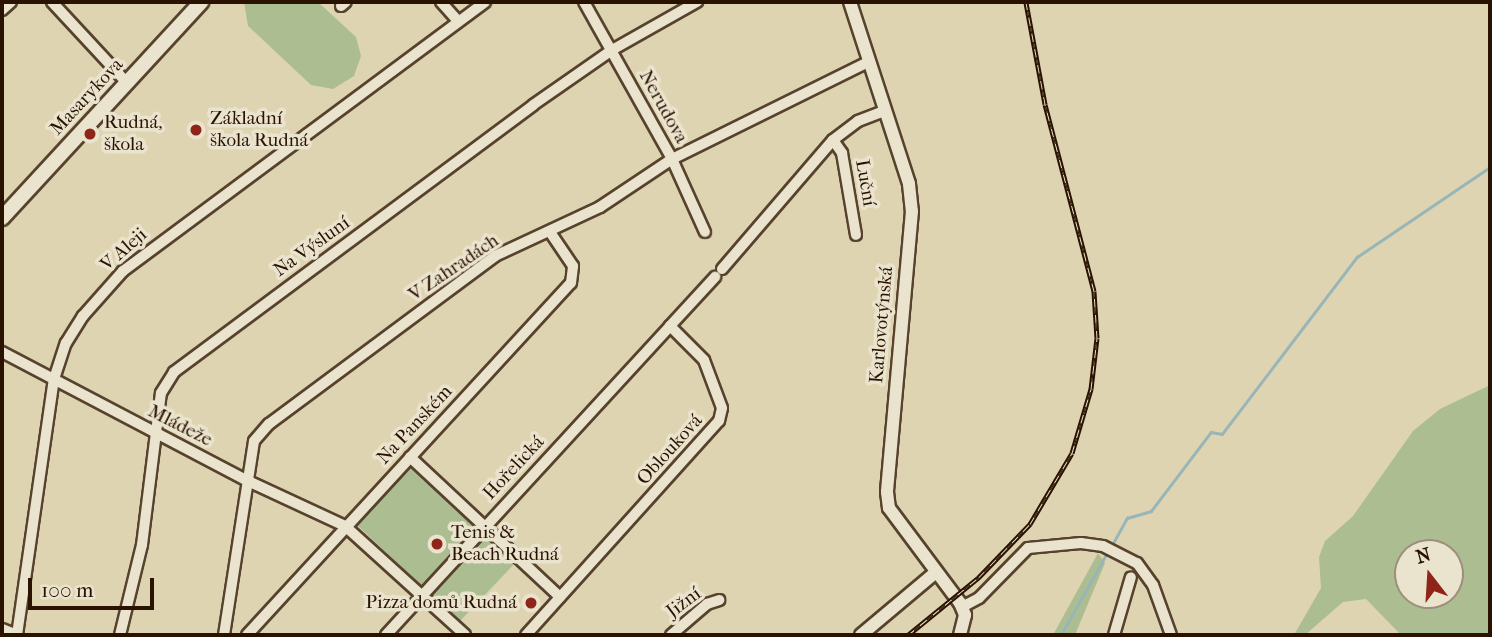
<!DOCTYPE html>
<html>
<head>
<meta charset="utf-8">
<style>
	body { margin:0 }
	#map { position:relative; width:1492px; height:637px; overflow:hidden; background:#dfd4b2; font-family:"IM FELL French Canon",serif }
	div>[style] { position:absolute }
	.green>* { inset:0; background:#acbe91 }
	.stream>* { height:2.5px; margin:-1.25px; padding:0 1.25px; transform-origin:1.25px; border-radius:1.25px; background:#98b5b7 }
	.roads { filter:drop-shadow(2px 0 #57422d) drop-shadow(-2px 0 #57422d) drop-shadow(0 2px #57422d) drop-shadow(0 -2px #57422d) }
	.minor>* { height:10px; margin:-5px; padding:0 5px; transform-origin:5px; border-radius:5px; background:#eae3cd }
	.tertiary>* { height:12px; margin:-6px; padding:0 6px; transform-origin:6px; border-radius:6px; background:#eae3cd }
	.secondary>* { height:14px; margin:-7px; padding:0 7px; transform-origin:7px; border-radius:7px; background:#eae3cd }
	.rail>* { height:5px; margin-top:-2.5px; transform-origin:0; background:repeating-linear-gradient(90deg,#eae3cd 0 8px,#2a1201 0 16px); box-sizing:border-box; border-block:2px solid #2a1201 }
	.dots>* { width:19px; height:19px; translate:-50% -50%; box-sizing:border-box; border:4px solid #eae3cd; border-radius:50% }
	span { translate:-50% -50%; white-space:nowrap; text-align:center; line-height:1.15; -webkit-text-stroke:7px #eae3cd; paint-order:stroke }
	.street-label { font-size:19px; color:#2a1201 }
	.poi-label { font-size:19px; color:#2a1201 }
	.left { translate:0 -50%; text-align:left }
	.right { translate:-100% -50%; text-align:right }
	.frame { position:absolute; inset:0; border:4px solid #2a1201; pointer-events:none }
	.north { position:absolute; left:1394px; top:539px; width:70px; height:70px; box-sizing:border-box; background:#eae3cd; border:2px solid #9d8f7b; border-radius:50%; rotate:343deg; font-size:19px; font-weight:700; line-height:28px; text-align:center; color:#2a1201 }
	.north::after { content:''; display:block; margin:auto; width:24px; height:32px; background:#8f2418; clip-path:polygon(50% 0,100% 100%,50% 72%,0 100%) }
	.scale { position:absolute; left:28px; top:578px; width:126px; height:32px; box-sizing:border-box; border:4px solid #2a1201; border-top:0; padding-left:9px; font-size:21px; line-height:24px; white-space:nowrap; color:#2a1201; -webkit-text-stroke:5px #eae3cd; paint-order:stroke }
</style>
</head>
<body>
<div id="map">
	<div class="green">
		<i style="clip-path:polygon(244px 2px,318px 2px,356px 37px,361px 56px,354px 76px,333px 89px,311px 85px,248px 26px)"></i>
		<i style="clip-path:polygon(evenodd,1490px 385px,1490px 635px,1401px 635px,1366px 599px,1343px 602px,1305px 635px,1294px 635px,1321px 588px,1319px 557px,1325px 541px,1353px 516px,1413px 431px,1440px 409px,1490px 385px,1408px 553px,1450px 553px,1450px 595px,1408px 595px,1408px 553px)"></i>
		<i style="clip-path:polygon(413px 467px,518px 560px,459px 622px,356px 524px,406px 468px)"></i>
		<i style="clip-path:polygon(1098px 553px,1105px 563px,1075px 635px,1053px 635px)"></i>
	</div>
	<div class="stream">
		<i style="left:1112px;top:545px;width:31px;rotate:-61deg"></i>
		<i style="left:1127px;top:518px;width:25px;rotate:-16deg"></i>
		<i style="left:1151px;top:511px;width:99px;rotate:-52.8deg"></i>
		<i style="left:1211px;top:432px;width:11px;rotate:10deg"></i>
		<i style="left:1222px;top:434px;width:223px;rotate:-52.7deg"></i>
		<i style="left:1357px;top:257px;width:161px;rotate:-34.1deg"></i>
		<i style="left:1061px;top:635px;width:96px;rotate:-60.8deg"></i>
	</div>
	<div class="roads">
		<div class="minor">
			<i style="left:52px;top:2px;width:110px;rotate:47.2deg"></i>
			<i style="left:441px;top:2px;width:25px;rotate:48deg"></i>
			<i style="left:584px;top:2px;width:180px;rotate:60.7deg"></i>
			<i style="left:672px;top:159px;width:80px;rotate:65.7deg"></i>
			<i style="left:341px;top:6px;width:6px;rotate:-39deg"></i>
			<i style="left:2px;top:10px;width:12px;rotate:-42deg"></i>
			<i style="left:833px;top:140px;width:16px;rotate:55deg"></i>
			<i style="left:842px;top:153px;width:83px;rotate:80.3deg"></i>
			<i style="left:722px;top:269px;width:170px;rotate:-49.3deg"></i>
			<i style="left:833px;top:140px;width:31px;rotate:-37deg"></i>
			<i style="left:858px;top:121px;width:28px;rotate:-21deg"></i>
			<i style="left:2px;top:352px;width:278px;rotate:27.7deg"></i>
			<i style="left:248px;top:481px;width:107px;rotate:24.9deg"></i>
			<i style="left:345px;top:526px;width:162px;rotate:42.2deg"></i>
			<i style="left:410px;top:457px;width:205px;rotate:43deg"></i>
			<i style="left:962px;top:607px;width:19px;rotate:-28deg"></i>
			<i style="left:979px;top:598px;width:70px;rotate:-45.6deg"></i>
			<i style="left:1028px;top:548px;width:53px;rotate:-5.4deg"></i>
			<i style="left:1081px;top:543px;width:22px;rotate:8deg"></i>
			<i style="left:1103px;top:546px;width:38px;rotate:27deg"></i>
			<i style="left:1137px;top:563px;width:27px;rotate:54deg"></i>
			<i style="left:1153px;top:585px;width:53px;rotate:70.2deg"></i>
			<i style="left:2px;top:629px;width:16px;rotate:22deg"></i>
			<i style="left:17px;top:635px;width:259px;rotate:-81.8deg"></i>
			<i style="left:54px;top:379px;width:38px;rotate:-72deg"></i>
			<i style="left:66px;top:343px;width:32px;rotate:-58deg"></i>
			<i style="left:83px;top:316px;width:60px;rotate:-48.4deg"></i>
			<i style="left:123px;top:271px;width:451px;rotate:-36.6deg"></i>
			<i style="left:120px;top:635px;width:93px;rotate:-76.3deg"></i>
			<i style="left:142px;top:545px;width:153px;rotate:-82.9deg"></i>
			<i style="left:161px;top:393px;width:25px;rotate:-58deg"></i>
			<i style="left:174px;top:372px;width:447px;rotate:-36.6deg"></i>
			<i style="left:533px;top:105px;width:96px;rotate:-34.8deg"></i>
			<i style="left:612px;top:50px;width:98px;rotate:-29.5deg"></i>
			<i style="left:224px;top:635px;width:196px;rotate:-81.2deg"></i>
			<i style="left:254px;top:441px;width:23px;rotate:-49deg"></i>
			<i style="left:269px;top:424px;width:282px;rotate:-36.6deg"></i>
			<i style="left:495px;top:256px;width:116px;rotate:-25deg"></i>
			<i style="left:600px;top:207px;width:87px;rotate:-33.7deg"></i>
			<i style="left:672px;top:159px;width:216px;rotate:-26.3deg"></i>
			<i style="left:247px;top:635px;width:478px;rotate:-47.4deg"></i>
			<i style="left:571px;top:283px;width:17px;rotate:-83deg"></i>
			<i style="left:573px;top:266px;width:41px;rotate:-124.1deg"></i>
			<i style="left:386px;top:635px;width:420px;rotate:-47.4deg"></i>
			<i style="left:526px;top:635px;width:288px;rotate:-48deg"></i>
			<i style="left:719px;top:421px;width:13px;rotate:-77deg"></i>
			<i style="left:722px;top:408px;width:51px;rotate:-110.6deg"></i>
			<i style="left:704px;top:360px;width:48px;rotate:-135deg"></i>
			<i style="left:670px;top:326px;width:67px;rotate:-47.4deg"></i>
			<i style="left:671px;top:635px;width:48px;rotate:-40.7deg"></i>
			<i style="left:707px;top:604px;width:13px;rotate:-18deg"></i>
			<i style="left:1114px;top:635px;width:60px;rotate:-73.7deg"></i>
		</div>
		<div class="tertiary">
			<i style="left:850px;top:2px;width:191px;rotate:72deg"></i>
			<i style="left:909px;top:184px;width:27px;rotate:84deg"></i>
			<i style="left:912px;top:211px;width:282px;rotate:95.1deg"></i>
			<i style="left:887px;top:492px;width:16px;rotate:83deg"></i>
			<i style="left:889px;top:508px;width:119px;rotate:53.2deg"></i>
			<i style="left:960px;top:603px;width:13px;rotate:67deg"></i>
			<i style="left:965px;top:615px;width:21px;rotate:104deg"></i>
			<i style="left:861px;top:635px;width:98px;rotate:-40deg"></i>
		</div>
		<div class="secondary">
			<i style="left:2px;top:218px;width:294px;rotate:-47.3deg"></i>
		</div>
	</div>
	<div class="rail">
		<i style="left:908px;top:635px;width:92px;rotate:-39.2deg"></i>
		<i style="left:979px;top:577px;width:74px;rotate:-46.1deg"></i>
		<i style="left:1030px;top:524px;width:82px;rotate:-59.4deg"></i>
		<i style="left:1072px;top:453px;width:67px;rotate:-73.5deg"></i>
		<i style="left:1091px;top:389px;width:51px;rotate:-83.3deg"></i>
		<i style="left:1097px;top:338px;width:47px;rotate:-93.7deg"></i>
		<i style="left:1094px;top:291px;width:193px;rotate:-104.7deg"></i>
		<i style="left:1045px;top:104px;width:104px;rotate:-100.6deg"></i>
	</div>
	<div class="dots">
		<i style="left:196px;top:130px;background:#8f2418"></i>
		<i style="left:90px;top:134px;background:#8f2418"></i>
		<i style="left:437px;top:544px;background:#8f2418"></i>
		<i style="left:531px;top:603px;background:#8f2418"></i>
	</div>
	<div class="street-label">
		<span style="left:87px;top:97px;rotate:-47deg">Masarykova</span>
		<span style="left:663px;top:107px;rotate:61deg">Nerudova</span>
		<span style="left:865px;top:183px;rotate:80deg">Luční</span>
		<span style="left:312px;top:247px;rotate:-36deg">Na Výsluní</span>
		<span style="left:124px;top:250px;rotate:-41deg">V Aleji</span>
		<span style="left:454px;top:268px;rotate:-34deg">V Zahradách</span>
		<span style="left:882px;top:325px;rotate:-85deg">Karlovotýnská</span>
		<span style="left:415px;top:425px;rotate:-47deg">Na Panském</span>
		<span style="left:180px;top:426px;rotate:27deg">Mládeže</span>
		<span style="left:670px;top:450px;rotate:-48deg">Oblouková</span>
		<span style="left:514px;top:468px;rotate:-47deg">Hořelická</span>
		<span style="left:684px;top:603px;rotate:-37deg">Jižní</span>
	</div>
	<div class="poi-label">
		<span class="left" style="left:210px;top:130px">Základní<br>škola Rudná</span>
		<span class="left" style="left:104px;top:134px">Rudná,<br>škola</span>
		<span class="left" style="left:451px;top:544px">Tenis &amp;<br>Beach Rudná</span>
		<span class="right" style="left:517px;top:603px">Pizza domů Rudná</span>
	</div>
	<div class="frame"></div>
	<div class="north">N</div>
	<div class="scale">100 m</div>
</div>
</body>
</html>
